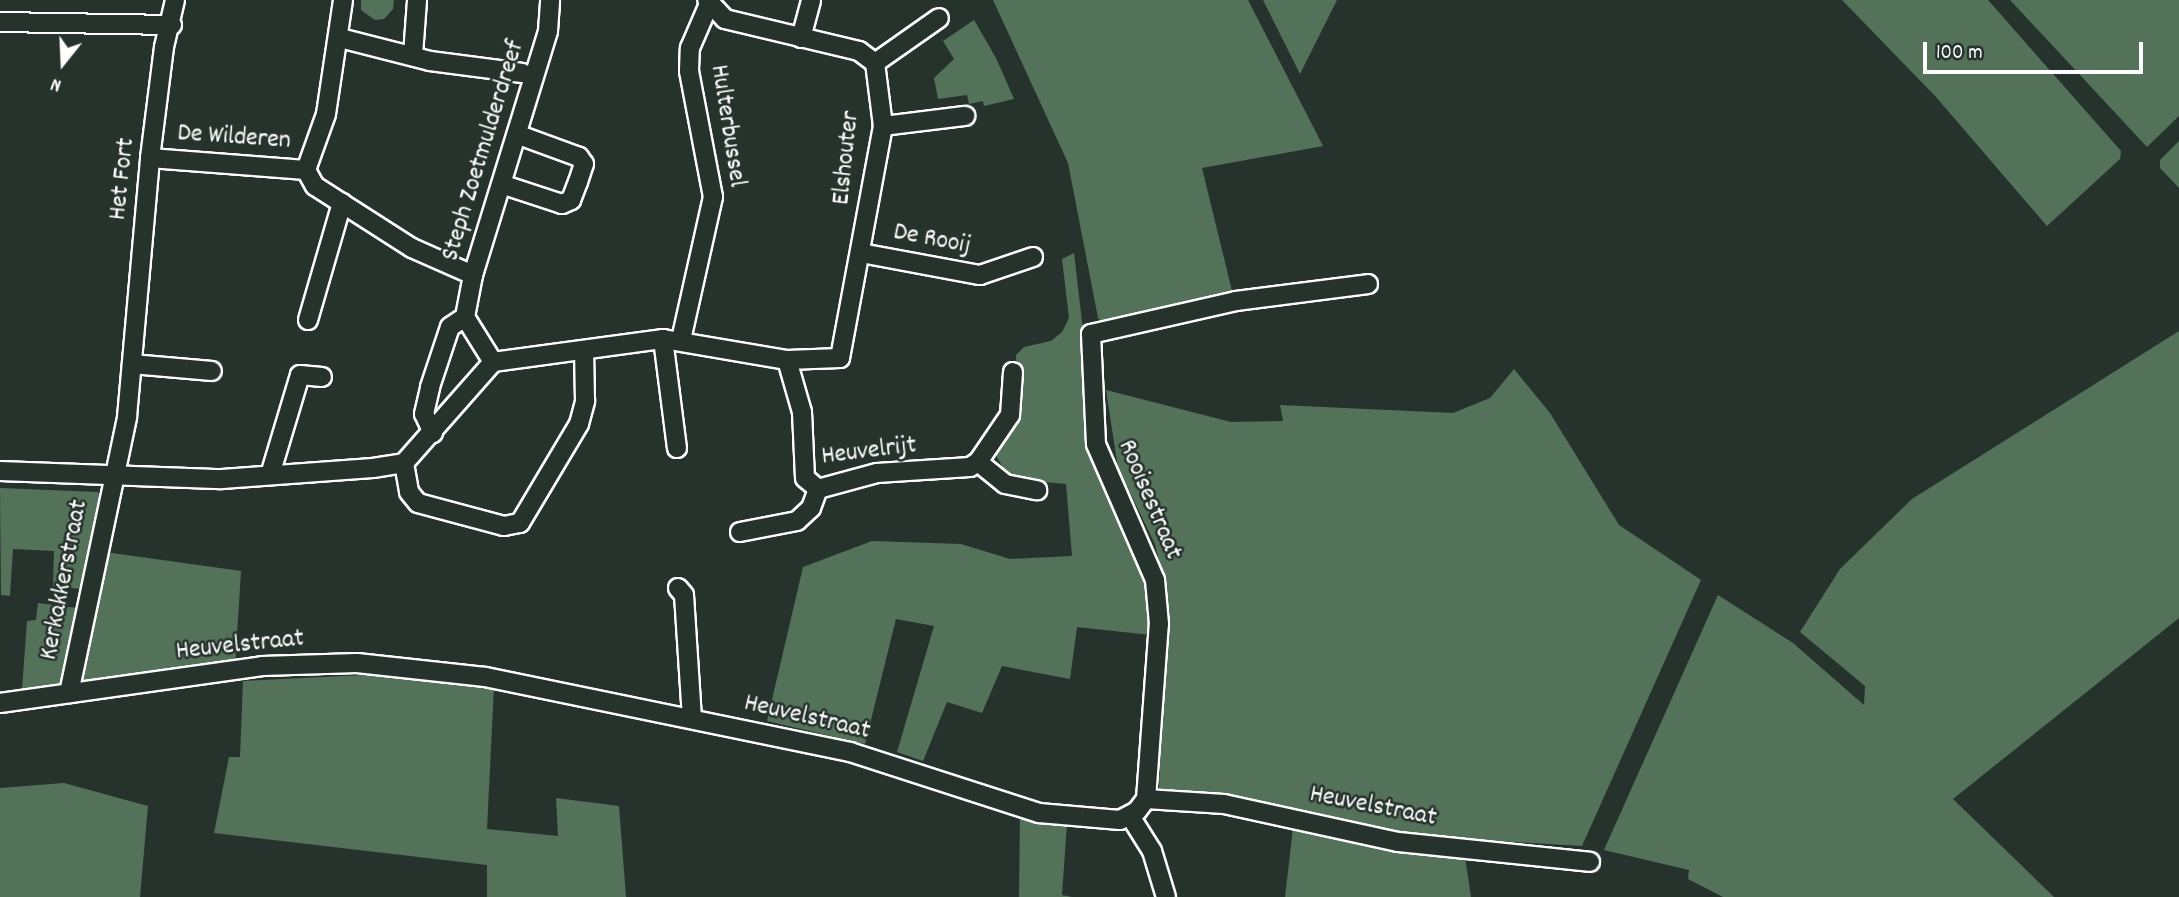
<!DOCTYPE html>
<html>
<head>
<meta charset="utf-8">
<style>
	body { margin:0 }
	#map { position:relative; width:2179px; height:897px; overflow:hidden; background:#26332d; font-family:Dekko,sans-serif }
	div>[style] { position:absolute }
	.green>* { inset:0; background:#54725a }
	.roads { filter:drop-shadow(2px 0 #fff) drop-shadow(-2px 0 #fff) drop-shadow(0 2px #fff) drop-shadow(0 -2px #fff) }
	.street>* { height:18px; margin:-9px; padding:0 9px; transform-origin:9px; border-radius:9px; background:#26332d }
	span { translate:-50% -50%; white-space:nowrap; text-align:center; line-height:1.15; -webkit-text-stroke:5px #26332d; paint-order:stroke }
	.street-label { font-size:26px; color:#fff }
	.north { position:absolute; left:28px; top:28px; width:70px; height:70px; -webkit-text-stroke:5px #26332d; paint-order:stroke; rotate:198deg; font-size:19px; font-weight:700; line-height:28px; text-align:center; color:#fff }
	.north::after { content:''; display:block; margin:auto; width:24px; height:32px; background:#fff; clip-path:polygon(50% 0,100% 100%,50% 72%,0 100%) }
	.scale { position:absolute; left:1923px; top:42px; width:220px; height:32px; box-sizing:border-box; border:4px solid #fff; border-top:0; padding-left:9px; font-size:21px; line-height:24px; white-space:nowrap; color:#fff; -webkit-text-stroke:5px #26332d; paint-order:stroke }
</style>
</head>
<body>
<div id="map">
	<div class="green">
		<i style="clip-path:polygon(361px 0,394px 0,393px 9px,384px 19px,375px 20px,361px 10px)"></i>
		<i style="clip-path:polygon(993px 0,1248px 0,1323px 146px,1202px 168px,1233px 295px,1104px 324px,1098px 318px,1068px 163px)"></i>
		<i style="clip-path:polygon(1263px 0,1337px 0,1300px 74px)"></i>
		<i style="clip-path:polygon(1842px 0,1988px 0,2121px 151px,2120px 159px,2047px 226px,1936px 97px)"></i>
		<i style="clip-path:polygon(2010px 0,2179px 0,2179px 116px,2147px 147px)"></i>
		<i style="clip-path:polygon(974px 20px,996px 58px,1014px 99px,984px 106px,983px 101px,969px 104px,967px 95px,938px 99px,934px 78px,954px 59px,943px 41px)"></i>
		<i style="clip-path:polygon(2179px 141px,2179px 188px,2160px 168px,2160px 160px)"></i>
		<i style="clip-path:polygon(1074px 253px,1085px 347px,1086px 426px,1093px 453px,1150px 586px,1151px 635px,1077px 627px,1070px 679px,1002px 666px,982px 713px,947px 702px,923px 761px,897px 752px,934px 626px,896px 619px,865px 744px,767px 721px,803px 567px,872px 541px,961px 544px,1010px 559px,1072px 556px,1066px 484px,1010px 479px,995px 454px,1015px 408px,1016px 355px,1024px 347px,1051px 341px,1062px 332px,1069px 318px,1062px 259px)"></i>
		<i style="clip-path:polygon(2179px 331px,2179px 618px,1953px 799px,2054px 897px,1723px 897px,1688px 879px,1689px 870px,1604px 850px,1718px 595px,1793px 643px,1864px 705px,1865px 686px,1800px 632px,1840px 569px,1912px 499px)"></i>
		<i style="clip-path:polygon(1514px 369px,1550px 413px,1619px 525px,1701px 580px,1582px 846px,1413px 836px,1159px 792px,1165px 588px,1155px 544px,1118px 468px,1106px 390px,1231px 422px,1283px 421px,1280px 405px,1453px 413px,1490px 398px)"></i>
		<i style="clip-path:polygon(0 488px,98px 492px,100px 499px,81px 589px,53px 586px,54px 551px,13px 549px,10px 596px,1px 595px)"></i>
		<i style="clip-path:polygon(105px 552px,241px 571px,235px 666px,82px 686px)"></i>
		<i style="clip-path:polygon(38px 603px,77px 608px,64px 678px,57px 688px,22px 689px,27px 621px,36px 620px)"></i>
		<i style="clip-path:polygon(402px 673px,494px 686px,487px 829px,558px 836px,556px 798px,619px 806px,626px 897px,487px 897px,487px 865px,214px 833px,229px 757px,240px 757px,243px 681px)"></i>
		<i style="clip-path:polygon(64px 783px,148px 806px,140px 897px,0 897px,0 788px)"></i>
		<i style="clip-path:polygon(1020px 812px,1067px 823px,1062px 895px,1072px 897px,1019px 897px)"></i>
		<i style="clip-path:polygon(1293px 828px,1366px 845px,1465px 857px,1471px 897px,1285px 897px)"></i>
	</div>
	<div class="roads">
		<div class="street">
			<i style="left:0;top:22px;width:172px;rotate:1deg"></i>
			<i style="left:340px;top:38px;width:93px;rotate:14.3deg"></i>
			<i style="left:430px;top:61px;width:93px;rotate:7.4deg"></i>
			<i style="left:801px;top:38px;width:39px;rotate:-75deg"></i>
			<i style="left:413px;top:55px;width:55px;rotate:-85.8deg"></i>
			<i style="left:875px;top:63px;width:78px;rotate:-35.1deg"></i>
			<i style="left:883px;top:126px;width:83px;rotate:-7deg"></i>
			<i style="left:150px;top:158px;width:156px;rotate:4.4deg"></i>
			<i style="left:306px;top:170px;width:18px;rotate:61deg"></i>
			<i style="left:315px;top:186px;width:115px;rotate:32.6deg"></i>
			<i style="left:412px;top:248px;width:67px;rotate:23.9deg"></i>
			<i style="left:306px;top:170px;width:59px;rotate:-70.3deg"></i>
			<i style="left:326px;top:114px;width:115px;rotate:-81.5deg"></i>
			<i style="left:504px;top:185px;width:61px;rotate:18.1deg"></i>
			<i style="left:562px;top:204px;width:10px;rotate:-24deg"></i>
			<i style="left:571px;top:200px;width:19px;rotate:-69deg"></i>
			<i style="left:578px;top:182px;width:19px;rotate:-72deg"></i>
			<i style="left:584px;top:164px;width:9px;rotate:-126deg"></i>
			<i style="left:579px;top:157px;width:64px;rotate:-159.9deg"></i>
			<i style="left:861px;top:253px;width:121px;rotate:10.5deg"></i>
			<i style="left:980px;top:275px;width:56px;rotate:-18.8deg"></i>
			<i style="left:465px;top:317px;width:53px;rotate:58.1deg"></i>
			<i style="left:308px;top:320px;width:122px;rotate:-73.8deg"></i>
			<i style="left:663px;top:339px;width:110px;rotate:82.7deg"></i>
			<i style="left:681px;top:340px;width:147px;rotate:-77.4deg"></i>
			<i style="left:713px;top:197px;width:128px;rotate:-100.8deg"></i>
			<i style="left:689px;top:71px;width:23px;rotate:-88deg"></i>
			<i style="left:690px;top:48px;width:48px;rotate:-66.6deg"></i>
			<i style="left:787px;top:360px;width:54px;rotate:73.9deg"></i>
			<i style="left:802px;top:412px;width:66px;rotate:87.4deg"></i>
			<i style="left:805px;top:478px;width:17px;rotate:40deg"></i>
			<i style="left:818px;top:489px;width:61px;rotate:-15.2deg"></i>
			<i style="left:877px;top:473px;width:93px;rotate:-3.7deg"></i>
			<i style="left:970px;top:467px;width:9px;rotate:-32deg"></i>
			<i style="left:978px;top:462px;width:57px;rotate:-55.8deg"></i>
			<i style="left:1010px;top:415px;width:43px;rotate:-86deg"></i>
			<i style="left:132px;top:364px;width:80px;rotate:5deg"></i>
			<i style="left:433px;top:433px;width:21px;rotate:-115deg"></i>
			<i style="left:424px;top:414px;width:28px;rotate:-77deg"></i>
			<i style="left:430px;top:387px;width:63px;rotate:-71.6deg"></i>
			<i style="left:450px;top:327px;width:18px;rotate:-34deg"></i>
			<i style="left:465px;top:317px;width:43px;rotate:-79.2deg"></i>
			<i style="left:473px;top:275px;width:255px;rotate:-72.9deg"></i>
			<i style="left:548px;top:31px;width:31px;rotate:-86deg"></i>
			<i style="left:978px;top:462px;width:35px;rotate:39deg"></i>
			<i style="left:1005px;top:484px;width:33px;rotate:11deg"></i>
			<i style="left:404px;top:463px;width:29px;rotate:80deg"></i>
			<i style="left:409px;top:492px;width:14px;rotate:51deg"></i>
			<i style="left:418px;top:503px;width:89px;rotate:15deg"></i>
			<i style="left:504px;top:526px;width:16px;rotate:-11deg"></i>
			<i style="left:520px;top:523px;width:115px;rotate:-59.2deg"></i>
			<i style="left:579px;top:424px;width:24px;rotate:-75deg"></i>
			<i style="left:585px;top:401px;width:50px;rotate:-91.1deg"></i>
			<i style="left:0;top:471px;width:222px;rotate:2.1deg"></i>
			<i style="left:222px;top:479px;width:151px;rotate:-4.2deg"></i>
			<i style="left:373px;top:468px;width:31px;rotate:-9deg"></i>
			<i style="left:404px;top:463px;width:135px;rotate:-48.6deg"></i>
			<i style="left:493px;top:362px;width:172px;rotate:-7.7deg"></i>
			<i style="left:663px;top:339px;width:126px;rotate:9.6deg"></i>
			<i style="left:787px;top:360px;width:53px;rotate:-2.2deg"></i>
			<i style="left:840px;top:358px;width:236px;rotate:-79.5deg"></i>
			<i style="left:883px;top:126px;width:64px;rotate:-97.2deg"></i>
			<i style="left:875px;top:63px;width:20px;rotate:-143deg"></i>
			<i style="left:859px;top:51px;width:138px;rotate:-166.6deg"></i>
			<i style="left:725px;top:19px;width:26px;rotate:-133deg"></i>
			<i style="left:270px;top:475px;width:104px;rotate:-73.3deg"></i>
			<i style="left:300px;top:375px;width:22px;rotate:5deg"></i>
			<i style="left:740px;top:532px;width:58px;rotate:-10.9deg"></i>
			<i style="left:797px;top:521px;width:19px;rotate:-43deg"></i>
			<i style="left:811px;top:508px;width:20px;rotate:-70deg"></i>
			<i style="left:678px;top:588px;width:9px;rotate:49deg"></i>
			<i style="left:684px;top:595px;width:124px;rotate:86.3deg"></i>
			<i style="left:69px;top:693px;width:282px;rotate:-78.1deg"></i>
			<i style="left:127px;top:417px;width:260px;rotate:-84.9deg"></i>
			<i style="left:150px;top:158px;width:112px;rotate:-82.8deg"></i>
			<i style="left:164px;top:47px;width:48px;rotate:-76.8deg"></i>
			<i style="left:0;top:703px;width:265px;rotate:-8deg"></i>
			<i style="left:262px;top:666px;width:95px;rotate:-1.8deg"></i>
			<i style="left:357px;top:663px;width:129px;rotate:6.2deg"></i>
			<i style="left:485px;top:677px;width:373px;rotate:11.6deg"></i>
			<i style="left:850px;top:752px;width:199px;rotate:17.9deg"></i>
			<i style="left:1039px;top:813px;width:81px;rotate:4.9deg"></i>
			<i style="left:1120px;top:820px;width:19px;rotate:-28deg"></i>
			<i style="left:1137px;top:811px;width:15px;rotate:-53deg"></i>
			<i style="left:1146px;top:799px;width:175px;rotate:-85.8deg"></i>
			<i style="left:1159px;top:624px;width:44px;rotate:-95.2deg"></i>
			<i style="left:1155px;top:580px;width:148px;rotate:-113.5deg"></i>
			<i style="left:1096px;top:444px;width:110px;rotate:-92.6deg"></i>
			<i style="left:1091px;top:334px;width:149px;rotate:-12.8deg"></i>
			<i style="left:1236px;top:301px;width:133px;rotate:-7.3deg"></i>
			<i style="left:1146px;top:799px;width:78px;rotate:3.7deg"></i>
			<i style="left:1224px;top:804px;width:178px;rotate:12.3deg"></i>
			<i style="left:1398px;top:842px;width:193px;rotate:5.9deg"></i>
			<i style="left:1130px;top:816px;width:41px;rotate:57.8deg"></i>
			<i style="left:1152px;top:851px;width:48px;rotate:73.1deg"></i>
		</div>
	</div>
	<div class="street-label">
		<span style="left:727px;top:126px;rotate:81deg">Hulterbussel</span>
		<span style="left:234px;top:138px;rotate:4deg">De Wilderen</span>
		<span style="left:484px;top:151px;rotate:-73deg">Steph Zoetmulderdreef</span>
		<span style="left:847px;top:158px;rotate:-84deg">Elshouter</span>
		<span style="left:123px;top:179px;rotate:-84deg">Het Fort</span>
		<span style="left:932px;top:240px;rotate:11deg">De Rooij</span>
		<span style="left:869px;top:452px;rotate:-7deg">Heuvelrijt</span>
		<span style="left:1149px;top:500px;rotate:67deg">Rooisestraat</span>
		<span style="left:65px;top:580px;rotate:-79deg">Kerkakkerstraat</span>
		<span style="left:240px;top:646px;rotate:-6deg">Heuvelstraat</span>
		<span style="left:807px;top:718px;rotate:13deg">Heuvelstraat</span>
		<span style="left:1373px;top:807px;rotate:11deg">Heuvelstraat</span>
	</div>
	<div class="north">N</div>
	<div class="scale">100 m</div>
</div>
</body>
</html>
